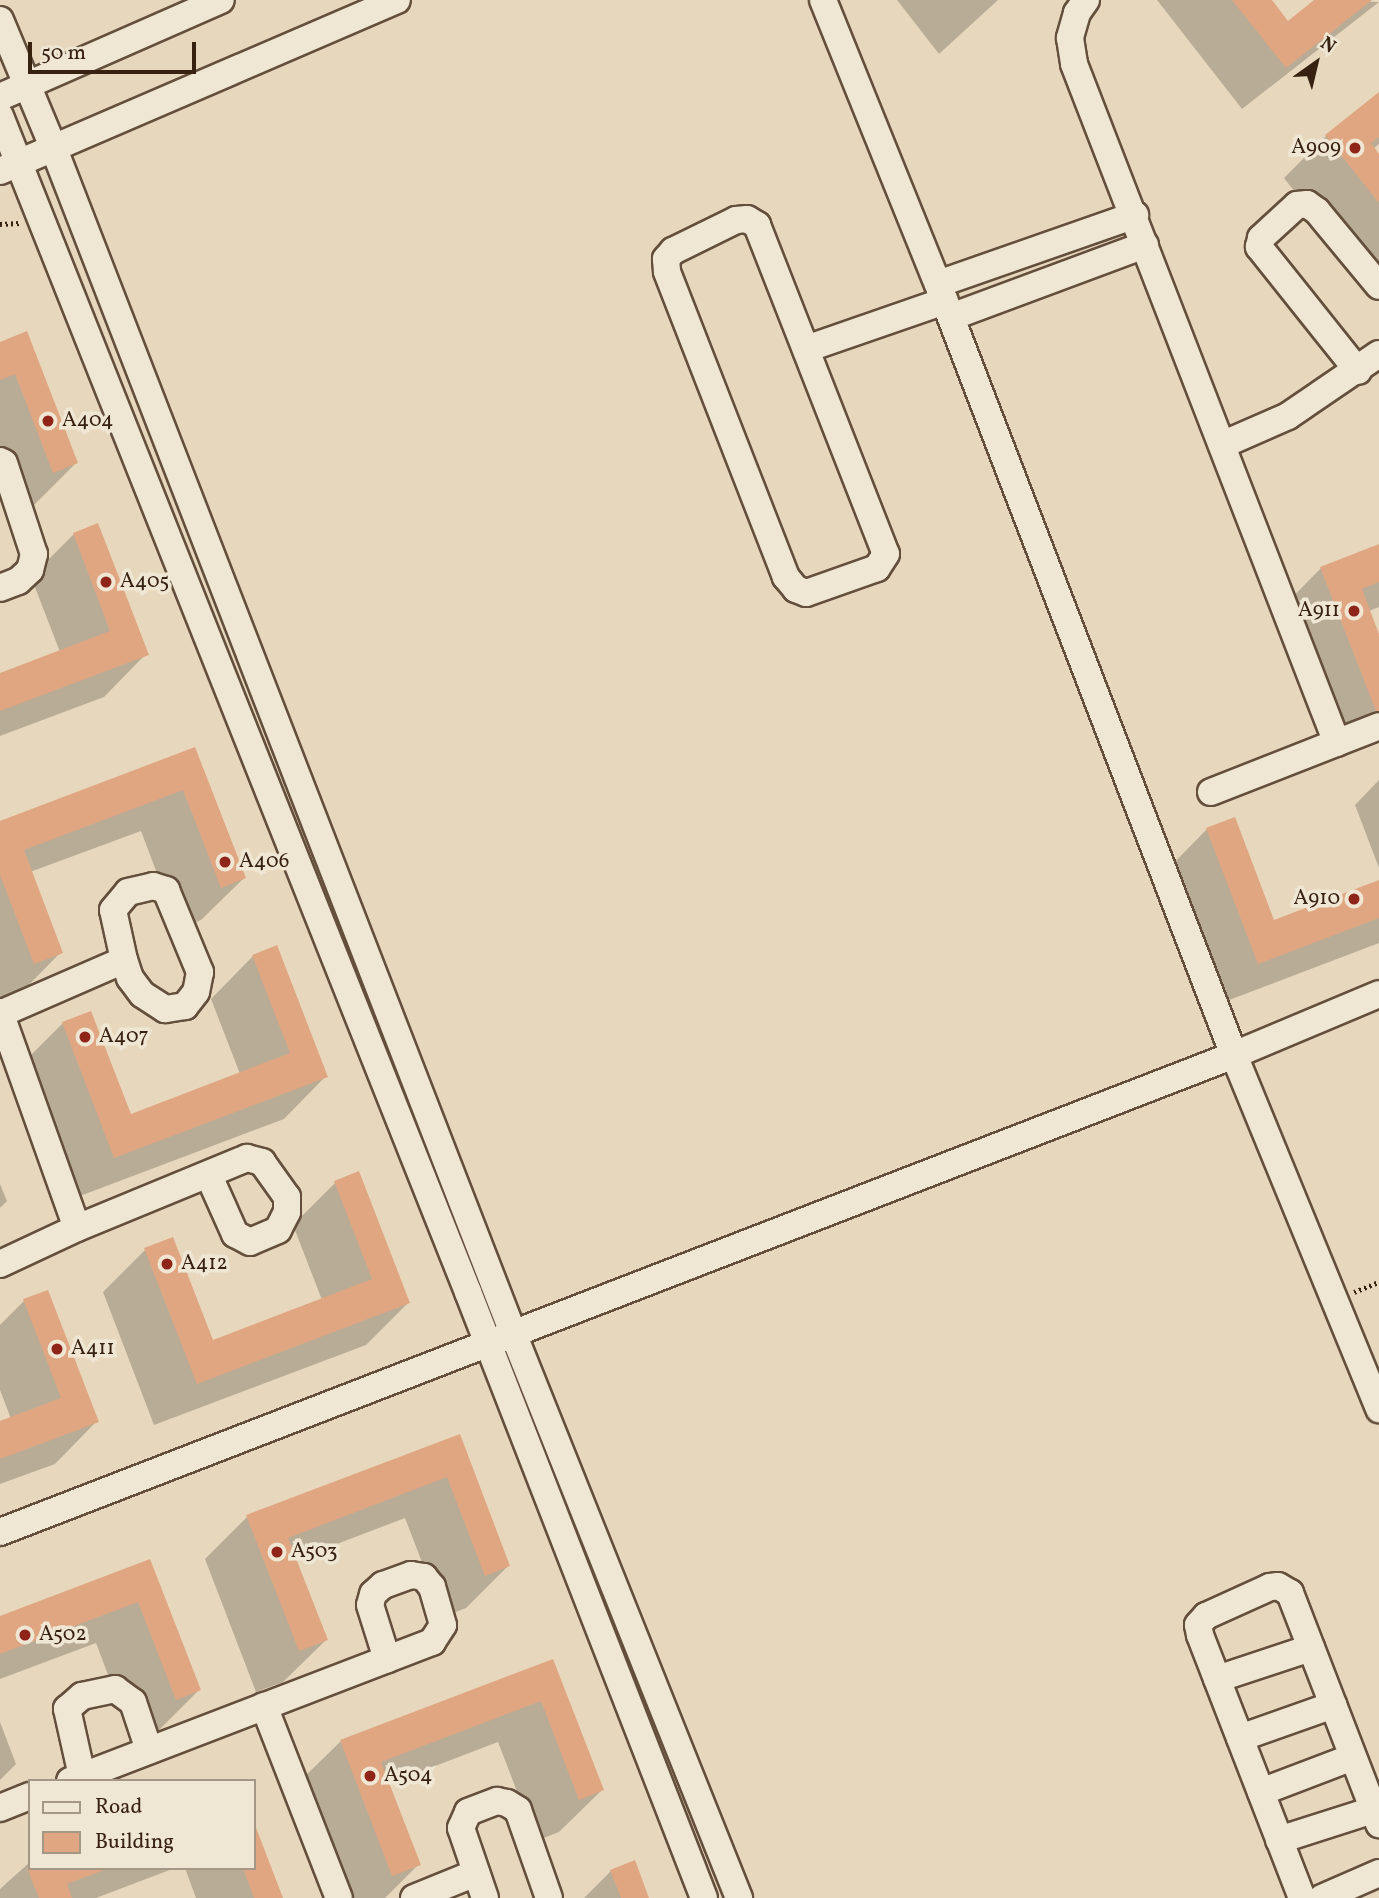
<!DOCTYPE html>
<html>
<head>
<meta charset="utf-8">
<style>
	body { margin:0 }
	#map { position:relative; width:1379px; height:1898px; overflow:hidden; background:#e7d8bd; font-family:Vollkorn,serif }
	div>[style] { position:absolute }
	.shadow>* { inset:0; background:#0003 }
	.building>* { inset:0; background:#e0a681 }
	.path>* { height:4.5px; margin-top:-2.25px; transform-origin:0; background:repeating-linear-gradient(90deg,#372111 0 2px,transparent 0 5.5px) }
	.roads { filter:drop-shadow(2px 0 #634f3c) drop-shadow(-2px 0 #634f3c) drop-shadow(0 2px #634f3c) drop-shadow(0 -2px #634f3c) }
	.minor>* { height:26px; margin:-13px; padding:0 13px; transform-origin:13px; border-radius:13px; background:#efe6d4 }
	.dots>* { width:19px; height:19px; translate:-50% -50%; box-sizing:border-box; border:4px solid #efe6d4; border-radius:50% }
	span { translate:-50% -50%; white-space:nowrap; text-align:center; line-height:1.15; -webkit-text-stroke:7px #efe6d4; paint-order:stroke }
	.poi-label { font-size:21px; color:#372111 }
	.right { translate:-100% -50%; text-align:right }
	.left { translate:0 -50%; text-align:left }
	.legend { position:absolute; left:28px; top:1779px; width:228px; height:91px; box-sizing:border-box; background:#efe6d4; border:2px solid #a59786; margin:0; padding:9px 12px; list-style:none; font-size:21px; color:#372111 }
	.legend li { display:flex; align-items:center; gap:14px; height:35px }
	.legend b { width:35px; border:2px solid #a59786 }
	.north { position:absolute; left:1281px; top:28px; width:70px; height:70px; -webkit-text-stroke:5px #efe6d4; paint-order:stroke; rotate:34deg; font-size:19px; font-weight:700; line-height:28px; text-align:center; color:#372111 }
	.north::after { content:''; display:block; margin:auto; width:24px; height:32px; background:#372111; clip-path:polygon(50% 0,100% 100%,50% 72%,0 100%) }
	.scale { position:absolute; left:28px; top:42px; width:168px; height:32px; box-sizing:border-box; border:4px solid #372111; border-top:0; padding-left:9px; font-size:21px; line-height:24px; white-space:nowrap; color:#372111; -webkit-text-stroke:5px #efe6d4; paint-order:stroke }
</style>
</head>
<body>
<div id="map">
	<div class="shadow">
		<i style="clip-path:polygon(897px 0,998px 0,939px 54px)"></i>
		<i style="clip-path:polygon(1157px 0,1269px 0,1288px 23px,1317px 0,1379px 2px,1242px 109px)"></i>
		<i style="clip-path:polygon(1379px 94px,1379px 144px,1373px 149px,1379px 156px,1379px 284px,1372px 290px,1284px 178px,1326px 136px)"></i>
		<i style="clip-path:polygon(0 344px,76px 463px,34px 505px,11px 514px,0 486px)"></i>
		<i style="clip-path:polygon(74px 534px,146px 654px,104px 697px,0 736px,0 675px,60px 652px,31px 577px)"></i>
		<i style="clip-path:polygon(1379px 546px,1379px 607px,1369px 611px,1379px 639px,1379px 712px,1357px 734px,1330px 744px,1279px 611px,1321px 568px)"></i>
		<i style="clip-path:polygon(194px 749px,244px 878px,201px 920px,178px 929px,141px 831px,30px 872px,61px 952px,19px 995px,0 1002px,0 823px)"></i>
		<i style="clip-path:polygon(1379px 780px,1379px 868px,1355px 805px)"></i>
		<i style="clip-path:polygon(1207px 829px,1273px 922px,1379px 882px,1379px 943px,1216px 1005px,1165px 872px)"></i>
		<i style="clip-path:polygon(253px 956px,326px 1076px,284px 1119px,72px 1199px,21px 1065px,63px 1023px,130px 1116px,240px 1074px,211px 999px)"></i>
		<i style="clip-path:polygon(335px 1183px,408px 1303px,366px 1345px,154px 1425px,103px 1292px,145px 1250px,212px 1342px,322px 1300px,293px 1225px)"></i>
		<i style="clip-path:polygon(0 1184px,7px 1201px,0 1208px)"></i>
		<i style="clip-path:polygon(24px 1301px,97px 1421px,55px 1464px,0 1484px,0 1423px,11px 1419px,0 1390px,0 1325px)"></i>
		<i style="clip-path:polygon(458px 1436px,508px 1566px,466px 1608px,443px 1617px,405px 1518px,295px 1560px,326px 1640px,283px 1682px,256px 1692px,205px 1559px,247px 1517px)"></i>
		<i style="clip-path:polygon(149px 1561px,199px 1690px,157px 1732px,133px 1741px,96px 1643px,0 1679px,0 1618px)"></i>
		<i style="clip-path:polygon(552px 1661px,602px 1790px,559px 1832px,536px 1841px,498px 1742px,388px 1784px,419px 1864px,385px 1898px,342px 1898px,298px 1783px,341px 1741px)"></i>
		<i style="clip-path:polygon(0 1722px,16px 1764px,0 1780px)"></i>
		<i style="clip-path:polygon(254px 1827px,281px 1898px,196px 1898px,185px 1868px,254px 1868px)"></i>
		<i style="clip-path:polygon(30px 1862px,30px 1868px,175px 1868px,96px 1898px,0 1898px,0 1889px)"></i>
		<i style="clip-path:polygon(611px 1871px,648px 1898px,584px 1898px)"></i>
	</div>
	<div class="building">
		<i style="clip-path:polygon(1232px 0,1272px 0,1288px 21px,1314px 0,1372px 0,1286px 68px)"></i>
		<i style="clip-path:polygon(1379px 92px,1379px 137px,1371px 143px,1379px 154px,1379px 203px,1325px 135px)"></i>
		<i style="clip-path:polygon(27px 331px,78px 463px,53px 473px,15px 374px,0 380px,0 342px)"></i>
		<i style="clip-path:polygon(98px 523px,149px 655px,0 711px,0 673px,110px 631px,73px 533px)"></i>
		<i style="clip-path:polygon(1379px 544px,1379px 582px,1362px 589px,1379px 634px,1379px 711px,1376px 711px,1320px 567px)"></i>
		<i style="clip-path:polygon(195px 747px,246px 878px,221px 888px,183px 790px,24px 850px,63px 953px,34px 964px,0 875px,0 821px)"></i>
		<i style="clip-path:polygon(1235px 817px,1274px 920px,1379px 880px,1379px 918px,1258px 964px,1206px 828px)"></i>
		<i style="clip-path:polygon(277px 945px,328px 1077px,114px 1158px,62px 1022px,91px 1011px,131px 1114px,290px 1053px,252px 955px)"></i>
		<i style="clip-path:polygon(359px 1171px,410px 1303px,197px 1384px,144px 1248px,173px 1237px,213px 1340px,372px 1279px,334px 1181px)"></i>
		<i style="clip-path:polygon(48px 1290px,99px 1422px,0 1459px,0 1421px,61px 1398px,23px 1299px)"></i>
		<i style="clip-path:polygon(460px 1434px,510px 1566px,485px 1576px,447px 1477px,288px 1538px,328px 1640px,299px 1651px,246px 1515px)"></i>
		<i style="clip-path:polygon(150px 1559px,201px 1690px,176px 1700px,138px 1602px,0 1654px,0 1616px)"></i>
		<i style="clip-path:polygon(553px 1659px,604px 1790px,579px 1800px,541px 1701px,381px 1762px,421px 1865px,392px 1876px,340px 1740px)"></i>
		<i style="clip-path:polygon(254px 1825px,255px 1825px,283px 1898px,254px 1898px,243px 1868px,254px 1868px)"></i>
		<i style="clip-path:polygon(635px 1860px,649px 1898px,621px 1898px,610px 1870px)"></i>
		<i style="clip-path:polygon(27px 1868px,103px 1868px,104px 1870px,67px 1884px,72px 1898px,39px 1898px)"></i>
	</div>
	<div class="path">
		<i style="left:0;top:224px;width:20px;rotate:-3deg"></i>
		<i style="left:1354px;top:1292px;width:27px;rotate:-22deg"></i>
	</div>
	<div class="roads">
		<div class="minor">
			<i style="left:823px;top:0;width:306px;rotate:68deg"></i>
			<i style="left:938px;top:284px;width:826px;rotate:69deg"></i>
			<i style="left:1234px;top:1055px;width:383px;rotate:67.7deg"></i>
			<i style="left:1086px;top:0;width:16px;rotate:125deg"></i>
			<i style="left:1077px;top:13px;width:26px;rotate:106deg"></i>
			<i style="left:1070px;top:38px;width:26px;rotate:81deg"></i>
			<i style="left:1074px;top:64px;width:728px;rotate:68.83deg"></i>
			<i style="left:0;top:20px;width:140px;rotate:67.3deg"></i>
			<i style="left:54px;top:149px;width:1270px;rotate:68.81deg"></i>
			<i style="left:513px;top:1333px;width:609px;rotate:68.2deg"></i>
			<i style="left:0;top:97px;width:241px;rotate:-23.7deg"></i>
			<i style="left:0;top:116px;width:1266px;rotate:68.3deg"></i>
			<i style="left:468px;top:1292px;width:650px;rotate:68.72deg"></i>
			<i style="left:0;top:171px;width:432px;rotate:-23.3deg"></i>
			<i style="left:747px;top:219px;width:12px;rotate:31deg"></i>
			<i style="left:757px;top:225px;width:353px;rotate:68.6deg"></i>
			<i style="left:886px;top:554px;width:17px;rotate:123deg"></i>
			<i style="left:877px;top:568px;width:75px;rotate:160.6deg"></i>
			<i style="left:806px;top:593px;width:11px;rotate:-158deg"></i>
			<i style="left:796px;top:589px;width:16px;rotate:-130deg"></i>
			<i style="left:786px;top:577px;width:328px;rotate:-111.3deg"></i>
			<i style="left:667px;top:271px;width:12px;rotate:-95deg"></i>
			<i style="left:666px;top:259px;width:11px;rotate:-49deg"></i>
			<i style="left:673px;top:251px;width:70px;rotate:-26.2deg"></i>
			<i style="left:736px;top:220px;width:11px;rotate:-5deg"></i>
			<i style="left:938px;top:284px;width:209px;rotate:-19.3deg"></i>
			<i style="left:951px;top:317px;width:207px;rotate:-20.4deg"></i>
			<i style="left:806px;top:349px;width:147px;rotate:-19.1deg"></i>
			<i style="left:1358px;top:371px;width:159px;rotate:-128.6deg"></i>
			<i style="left:1259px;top:247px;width:9px;rotate:-77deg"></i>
			<i style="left:1261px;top:238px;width:49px;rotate:-42.5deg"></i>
			<i style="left:1297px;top:205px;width:10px;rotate:-6deg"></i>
			<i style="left:1307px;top:204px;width:12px;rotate:35deg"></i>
			<i style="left:1317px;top:211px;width:97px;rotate:50.4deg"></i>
			<i style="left:1222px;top:445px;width:72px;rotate:-23.7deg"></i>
			<i style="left:1288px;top:416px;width:110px;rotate:-34.3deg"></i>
			<i style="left:0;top:461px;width:4px;rotate:27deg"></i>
			<i style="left:4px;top:463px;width:96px;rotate:71.8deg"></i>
			<i style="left:34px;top:554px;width:16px;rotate:104deg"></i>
			<i style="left:30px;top:570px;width:16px;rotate:137deg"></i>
			<i style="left:18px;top:581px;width:19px;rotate:159deg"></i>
			<i style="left:1211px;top:792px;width:180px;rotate:-21.4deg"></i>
			<i style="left:153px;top:886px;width:14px;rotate:17deg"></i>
			<i style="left:166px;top:890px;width:89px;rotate:67.5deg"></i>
			<i style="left:200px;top:972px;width:20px;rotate:101deg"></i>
			<i style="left:196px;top:992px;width:18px;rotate:128deg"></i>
			<i style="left:185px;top:1006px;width:20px;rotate:171deg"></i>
			<i style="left:165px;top:1009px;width:27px;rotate:-147deg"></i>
			<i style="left:142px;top:994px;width:20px;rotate:-127deg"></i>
			<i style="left:130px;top:978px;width:19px;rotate:-108deg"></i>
			<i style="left:124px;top:960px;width:51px;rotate:-102.4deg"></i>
			<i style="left:113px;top:910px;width:23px;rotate:-50deg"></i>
			<i style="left:128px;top:892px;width:26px;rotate:-13deg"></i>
			<i style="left:0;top:1012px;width:229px;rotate:70.4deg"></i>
			<i style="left:0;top:1014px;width:135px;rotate:-23.5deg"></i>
			<i style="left:0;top:1264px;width:85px;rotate:-25.1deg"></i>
			<i style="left:77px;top:1228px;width:184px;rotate:-22.4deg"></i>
			<i style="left:247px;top:1158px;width:16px;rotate:15deg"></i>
			<i style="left:262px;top:1162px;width:43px;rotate:54.5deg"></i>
			<i style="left:287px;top:1197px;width:15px;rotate:90deg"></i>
			<i style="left:287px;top:1212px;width:20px;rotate:117deg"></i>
			<i style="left:278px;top:1230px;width:30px;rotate:157deg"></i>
			<i style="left:250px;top:1242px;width:17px;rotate:-152deg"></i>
			<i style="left:235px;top:1234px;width:64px;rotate:-114.1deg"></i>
			<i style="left:0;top:1532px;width:1323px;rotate:-21.13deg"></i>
			<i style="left:1234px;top:1055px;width:157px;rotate:-22.8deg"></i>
			<i style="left:1217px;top:1679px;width:99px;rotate:-18.3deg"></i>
			<i style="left:264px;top:1706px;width:206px;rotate:68.7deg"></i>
			<i style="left:1240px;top:1738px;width:99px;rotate:-19.5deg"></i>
			<i style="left:82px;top:1776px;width:69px;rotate:-102.6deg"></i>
			<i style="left:67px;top:1709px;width:20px;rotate:-41deg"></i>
			<i style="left:82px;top:1696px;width:34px;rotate:-12deg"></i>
			<i style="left:115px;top:1689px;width:22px;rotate:36deg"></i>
			<i style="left:133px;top:1702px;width:51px;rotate:71.6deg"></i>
			<i style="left:70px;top:1781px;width:388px;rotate:-21deg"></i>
			<i style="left:432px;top:1642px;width:20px;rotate:-57deg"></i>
			<i style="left:443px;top:1625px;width:40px;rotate:-106deg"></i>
			<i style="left:432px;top:1587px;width:13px;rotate:-129deg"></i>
			<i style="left:424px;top:1577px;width:13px;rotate:-171deg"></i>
			<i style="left:411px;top:1575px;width:30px;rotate:160deg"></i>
			<i style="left:383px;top:1585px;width:13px;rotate:138deg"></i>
			<i style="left:373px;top:1594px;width:11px;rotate:105deg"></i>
			<i style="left:370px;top:1605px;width:57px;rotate:72.5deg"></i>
			<i style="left:1261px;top:1792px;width:98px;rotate:-20.8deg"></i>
			<i style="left:0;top:1808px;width:32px;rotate:-22deg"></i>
			<i style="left:1279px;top:1840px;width:99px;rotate:-17.7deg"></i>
			<i style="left:414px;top:1898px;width:67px;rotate:-22deg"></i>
			<i style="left:485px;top:1898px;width:74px;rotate:-108.9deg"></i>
			<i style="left:461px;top:1828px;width:17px;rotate:-66deg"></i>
			<i style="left:468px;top:1812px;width:31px;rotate:-21deg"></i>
			<i style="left:497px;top:1801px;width:10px;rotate:11deg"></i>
			<i style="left:507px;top:1803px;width:13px;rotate:32deg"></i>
			<i style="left:518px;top:1810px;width:93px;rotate:70.6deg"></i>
			<i style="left:1302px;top:1898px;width:282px;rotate:-111.2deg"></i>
			<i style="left:1200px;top:1635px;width:10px;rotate:-101deg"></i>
			<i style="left:1198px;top:1625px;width:12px;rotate:-48deg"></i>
			<i style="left:1206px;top:1616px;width:70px;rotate:-24.4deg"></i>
			<i style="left:1270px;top:1587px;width:8px;rotate:-7deg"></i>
			<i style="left:1278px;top:1586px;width:14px;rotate:30deg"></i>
			<i style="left:1290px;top:1593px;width:248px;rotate:68.9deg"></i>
			<i style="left:1322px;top:1898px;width:62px;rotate:-23.7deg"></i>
		</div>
	</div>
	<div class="dots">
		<i style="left:1355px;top:148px;background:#8f2418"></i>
		<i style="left:48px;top:421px;background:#8f2418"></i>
		<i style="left:106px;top:582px;background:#8f2418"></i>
		<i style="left:1354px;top:611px;background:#8f2418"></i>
		<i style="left:225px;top:862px;background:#8f2418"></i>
		<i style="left:1354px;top:899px;background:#8f2418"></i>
		<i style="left:85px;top:1037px;background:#8f2418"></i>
		<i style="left:167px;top:1264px;background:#8f2418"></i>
		<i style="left:57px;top:1349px;background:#8f2418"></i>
		<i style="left:277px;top:1552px;background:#8f2418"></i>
		<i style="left:25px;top:1635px;background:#8f2418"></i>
		<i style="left:370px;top:1776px;background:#8f2418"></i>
	</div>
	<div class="poi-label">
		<span class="right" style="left:1341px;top:148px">A909</span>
		<span class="left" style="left:62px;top:421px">A404</span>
		<span class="left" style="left:120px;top:582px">A405</span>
		<span class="right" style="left:1340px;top:611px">A911</span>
		<span class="left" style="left:239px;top:862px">A406</span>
		<span class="right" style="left:1340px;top:899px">A910</span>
		<span class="left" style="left:99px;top:1037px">A407</span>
		<span class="left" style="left:181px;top:1264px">A412</span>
		<span class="left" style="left:71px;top:1349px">A411</span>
		<span class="left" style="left:291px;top:1552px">A503</span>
		<span class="left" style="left:39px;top:1635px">A502</span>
		<span class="left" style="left:384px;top:1776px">A504</span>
	</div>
	<ul class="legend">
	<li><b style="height:9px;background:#efe6d4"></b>Road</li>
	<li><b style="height:19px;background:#e0a681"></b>Building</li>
	</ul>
	<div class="north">N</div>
	<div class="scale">50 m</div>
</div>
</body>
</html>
